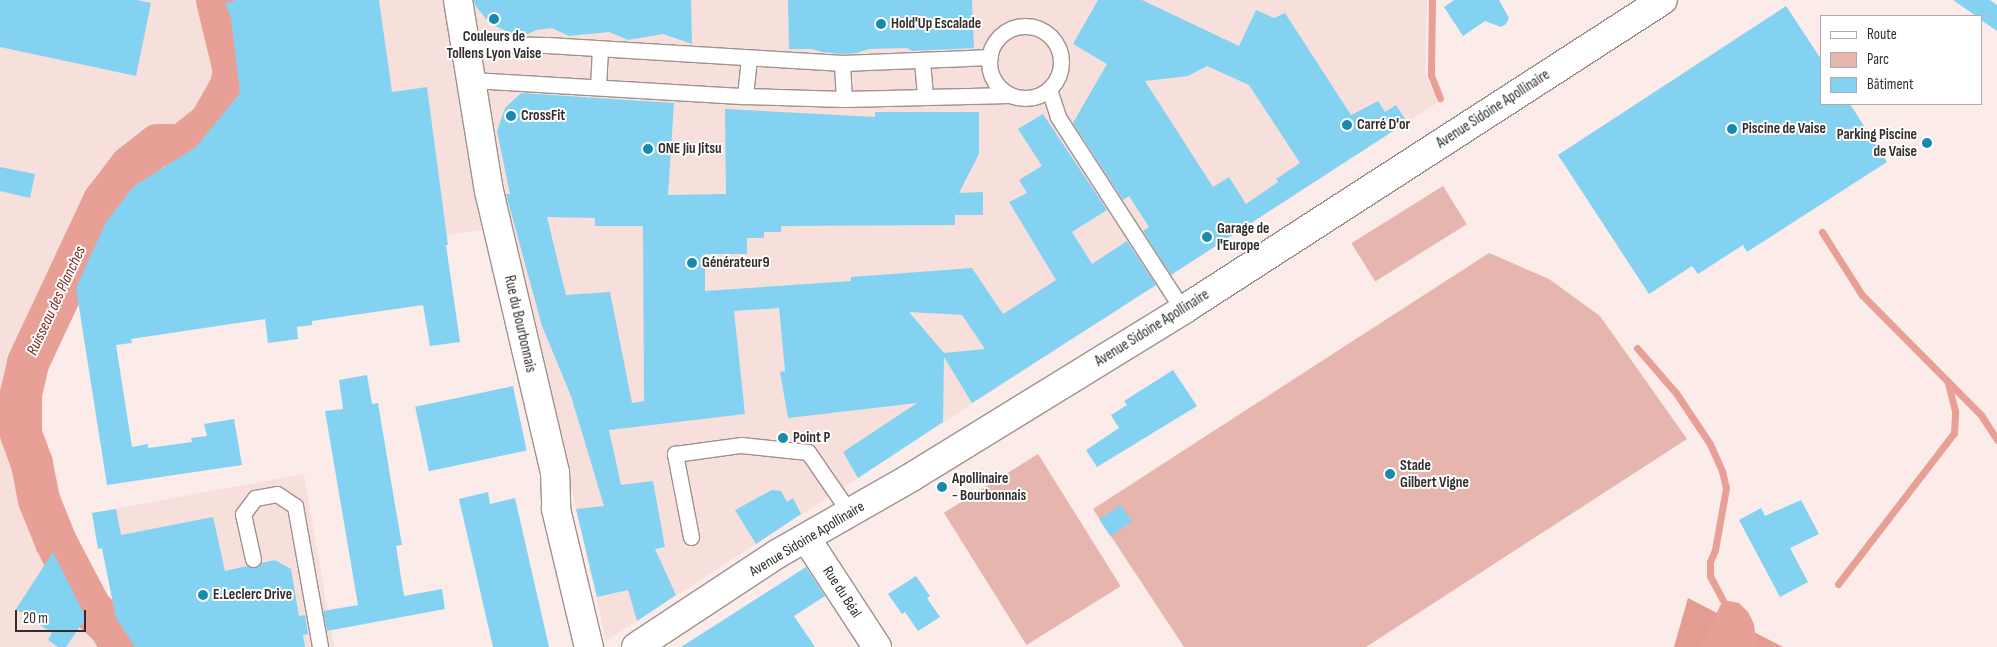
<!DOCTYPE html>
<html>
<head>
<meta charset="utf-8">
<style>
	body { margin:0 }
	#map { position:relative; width:1997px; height:647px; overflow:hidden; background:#fbecea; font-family:"Sofia Sans Condensed",sans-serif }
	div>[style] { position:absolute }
	.built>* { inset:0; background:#f7dfdc }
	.green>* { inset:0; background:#e6b5ae; transform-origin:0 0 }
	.forest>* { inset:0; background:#e49b91 }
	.water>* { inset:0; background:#e89f95 }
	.stream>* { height:7px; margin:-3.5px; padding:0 3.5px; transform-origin:3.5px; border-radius:3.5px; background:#e89f95 }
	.river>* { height:42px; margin:-21px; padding:0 21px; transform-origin:21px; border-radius:21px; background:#e89f95 }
	.building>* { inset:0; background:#84d2f2; transform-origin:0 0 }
	.roads { filter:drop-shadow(1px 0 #9f918f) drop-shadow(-1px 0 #9f918f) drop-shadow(0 1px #9f918f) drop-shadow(0 -1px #9f918f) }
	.lane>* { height:15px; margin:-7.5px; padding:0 7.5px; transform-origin:7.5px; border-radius:7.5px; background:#fff }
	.lane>.ring { margin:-7.5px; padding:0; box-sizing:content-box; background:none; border:15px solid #fff; border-radius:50% }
	.street>* { height:28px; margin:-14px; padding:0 14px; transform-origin:14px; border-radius:14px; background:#fff }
	.secondary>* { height:28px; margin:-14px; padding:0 14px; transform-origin:14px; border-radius:14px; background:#fff }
	.dots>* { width:14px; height:14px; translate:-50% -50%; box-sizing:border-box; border:2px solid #fff; border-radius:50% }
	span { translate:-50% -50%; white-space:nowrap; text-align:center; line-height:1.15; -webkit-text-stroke:4px #fff; paint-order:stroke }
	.poi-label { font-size:15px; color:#332e2d; font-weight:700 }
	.left { translate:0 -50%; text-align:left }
	.right { translate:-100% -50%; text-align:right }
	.street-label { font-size:15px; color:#332e2d }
	.water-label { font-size:16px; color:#7e2921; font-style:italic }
	.legend { position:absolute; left:1820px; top:15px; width:162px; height:90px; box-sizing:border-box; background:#fff; border:1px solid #adabab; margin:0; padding:6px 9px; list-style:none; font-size:15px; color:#332e2d }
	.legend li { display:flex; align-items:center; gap:10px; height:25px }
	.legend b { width:25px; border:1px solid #adabab }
	.scale { position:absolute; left:15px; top:610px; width:71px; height:22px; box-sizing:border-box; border:2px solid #332e2d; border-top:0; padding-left:6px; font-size:15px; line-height:18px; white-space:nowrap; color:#332e2d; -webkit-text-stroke:4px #fff; paint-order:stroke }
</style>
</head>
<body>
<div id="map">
	<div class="built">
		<i style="clip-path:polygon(0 0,203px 0,216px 55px,217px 84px,208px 107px,182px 125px,132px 150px,87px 210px,16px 375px,16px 474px,100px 647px,0 647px)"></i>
		<i style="clip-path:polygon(233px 0,1427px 0,1425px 72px,1437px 103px,606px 641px,512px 226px,77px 288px,106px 222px,134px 186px,196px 146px,240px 93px,231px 18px,225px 3px,233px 2px)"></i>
		<i style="clip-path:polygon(304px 474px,334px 647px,135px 647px,116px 618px,102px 549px,99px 549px,92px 513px)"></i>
	</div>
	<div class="green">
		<i style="left:1443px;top:186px;width:45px;height:108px;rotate:58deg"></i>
		<i style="clip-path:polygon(1489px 253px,1549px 279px,1600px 316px,1687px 439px,1366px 647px,1184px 647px,1093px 509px)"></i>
		<i style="left:1038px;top:454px;width:156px;height:111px;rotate:58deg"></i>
	</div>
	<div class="forest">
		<i style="clip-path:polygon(1688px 598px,1783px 647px,1674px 647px)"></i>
	</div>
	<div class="water">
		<i style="clip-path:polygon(1723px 600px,1739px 603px,1748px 612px,1754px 624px,1757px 647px,1700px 647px)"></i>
	</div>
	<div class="stream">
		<i style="left:1432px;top:0;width:75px;rotate:90.8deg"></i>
		<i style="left:1431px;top:75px;width:25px;rotate:69deg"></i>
		<i style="left:1822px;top:232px;width:75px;rotate:57.6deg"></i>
		<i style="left:1862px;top:295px;width:169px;rotate:45.2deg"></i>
		<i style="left:1981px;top:415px;width:30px;rotate:57deg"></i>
		<i style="left:1637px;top:348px;width:60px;rotate:49.1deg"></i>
		<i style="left:1676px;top:393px;width:61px;rotate:56.3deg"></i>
		<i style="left:1710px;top:444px;width:30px;rotate:66deg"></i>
		<i style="left:1722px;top:471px;width:17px;rotate:77deg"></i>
		<i style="left:1726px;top:488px;width:63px;rotate:100.1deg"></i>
		<i style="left:1715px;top:550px;width:13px;rotate:113deg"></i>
		<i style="left:1710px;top:562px;width:14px;rotate:90deg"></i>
		<i style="left:1710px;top:576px;width:27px;rotate:62deg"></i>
		<i style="left:1838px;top:584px;width:190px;rotate:-52.5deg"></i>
		<i style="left:1954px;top:433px;width:22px;rotate:-87deg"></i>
		<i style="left:1955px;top:411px;width:30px;rotate:-104deg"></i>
	</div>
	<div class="river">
		<i style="left:121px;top:647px;width:21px;rotate:-118deg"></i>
		<i style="left:111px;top:628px;width:28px;rotate:-136deg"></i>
		<i style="left:91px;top:609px;width:76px;rotate:-117.6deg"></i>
		<i style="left:56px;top:542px;width:45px;rotate:-112deg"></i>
		<i style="left:39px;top:500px;width:37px;rotate:-101deg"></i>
		<i style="left:32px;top:464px;width:32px;rotate:-110deg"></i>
		<i style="left:21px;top:434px;width:40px;rotate:-90deg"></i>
		<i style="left:21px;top:394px;width:32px;rotate:-77deg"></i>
		<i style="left:28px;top:363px;width:179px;rotate:-64.9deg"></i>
		<i style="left:104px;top:201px;width:44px;rotate:-52.4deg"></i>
		<i style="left:131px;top:166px;width:34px;rotate:-38deg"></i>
		<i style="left:158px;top:145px;width:24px"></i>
		<i style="left:182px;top:145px;width:36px;rotate:-38deg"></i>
		<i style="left:210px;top:123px;width:43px;rotate:-60.4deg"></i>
		<i style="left:231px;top:86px;width:15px;rotate:-79deg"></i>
		<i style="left:234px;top:71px;width:73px;rotate:-103.5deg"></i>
	</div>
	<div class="building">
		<i style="clip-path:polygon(0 0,137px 0,151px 3px,136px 76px,0 47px)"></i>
		<i style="clip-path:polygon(233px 0,379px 0,392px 92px,427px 87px,448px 245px,446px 245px,460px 342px,430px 346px,423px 305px,312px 321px,312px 325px,297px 327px,298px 339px,268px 343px,265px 319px,131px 339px,132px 343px,116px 345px,132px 447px,148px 444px,148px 448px,192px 442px,191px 438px,207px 436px,204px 424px,234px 419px,242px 465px,107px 485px,76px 288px,106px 222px,134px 186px,196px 147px,240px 93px,231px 18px,225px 3px,234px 2px)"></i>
		<i style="clip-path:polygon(474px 0,691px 0,692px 44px,663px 34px,628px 40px,609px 32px,569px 36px,552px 28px,536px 30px,528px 34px,511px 33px,495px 26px,486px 19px,475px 5px)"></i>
		<i style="clip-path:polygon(788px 0,972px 0,974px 48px,912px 51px,907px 48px,869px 49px,857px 53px,842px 54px,822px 52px,812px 49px,789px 49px)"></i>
		<i style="clip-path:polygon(evenodd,1098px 0,1142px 0,1239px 46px,1256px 10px,1274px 18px,1285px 13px,1351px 115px,1378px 101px,1385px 112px,1396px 105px,1407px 122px,1171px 275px,1143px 231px,1149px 227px,1129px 196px,1123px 200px,1073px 123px,1107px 64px,1073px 44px,1098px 0,1207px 66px,1249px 85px,1300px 163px,1276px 179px,1278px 182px,1246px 204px,1229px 177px,1213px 187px,1145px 81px,1188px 76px,1207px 66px)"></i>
		<i style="clip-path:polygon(1454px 0,1499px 0,1509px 18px,1506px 24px,1501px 27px,1485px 21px,1463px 36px,1444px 7px)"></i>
		<i style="clip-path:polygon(1953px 0,1990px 0,1997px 5px,1997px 31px,1981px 20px,1981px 16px,1976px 16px)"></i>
		<i style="clip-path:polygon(1786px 6px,1821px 59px,1821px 104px,1850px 104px,1887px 162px,1747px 252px,1743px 245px,1698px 274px,1692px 266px,1649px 294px,1558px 155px)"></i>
		<i style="clip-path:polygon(evenodd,521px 93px,674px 103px,668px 195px,726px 194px,725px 109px,875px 117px,875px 112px,979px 112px,979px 154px,959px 193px,983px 192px,983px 215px,955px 215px,955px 225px,781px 226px,781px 232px,764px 232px,764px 238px,747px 238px,747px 254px,705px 254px,705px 291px,851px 281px,851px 277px,972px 268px,1003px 314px,1056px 280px,1009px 202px,1027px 193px,1019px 180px,1042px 166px,1018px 129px,1043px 114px,1107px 210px,1072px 232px,1092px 264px,1127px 241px,1156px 285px,972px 403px,944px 357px,943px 422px,858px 478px,843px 452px,917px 403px,788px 418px,780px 372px,785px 371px,779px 308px,734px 311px,745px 414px,609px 430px,621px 485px,653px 481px,665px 547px,655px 549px,676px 595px,637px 621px,628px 590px,597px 597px,576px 509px,604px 506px,571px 396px,542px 326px,506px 194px,510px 194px,497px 131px,505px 108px,521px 93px,547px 217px,595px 218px,595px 226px,643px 226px,644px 401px,632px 403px,610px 292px,566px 295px,547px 217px,521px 93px,909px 312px,962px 315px,985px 349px,944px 353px,909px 312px)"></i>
		<i style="clip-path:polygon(0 167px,35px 174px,30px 198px,0 191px)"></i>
		<i style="clip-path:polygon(1173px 370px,1197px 406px,1097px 467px,1086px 450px,1119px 428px,1111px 415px,1127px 405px,1124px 401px)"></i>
		<i style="clip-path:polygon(367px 375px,372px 404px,378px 403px,396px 511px,402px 545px,396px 546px,404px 596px,442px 589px,445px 609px,327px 631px,323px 611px,358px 605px,325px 411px,343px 409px,339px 380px)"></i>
		<i style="left:513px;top:386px;width:66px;height:100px;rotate:78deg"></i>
		<i style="clip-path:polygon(772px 490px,781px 491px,787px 502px,793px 498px,801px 514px,756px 544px,735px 510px)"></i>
		<i style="clip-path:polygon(488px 492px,490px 504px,515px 498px,549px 647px,493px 647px,459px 499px)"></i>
		<i style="clip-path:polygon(1801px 500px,1819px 534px,1790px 548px,1808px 582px,1780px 597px,1739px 520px,1761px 508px,1765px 516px)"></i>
		<i style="left:1121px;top:505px;width:20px;height:26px;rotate:57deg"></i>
		<i style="clip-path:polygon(116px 509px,121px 535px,213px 517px,225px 571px,247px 566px,255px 568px,261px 563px,275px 560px,291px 569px,299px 616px,305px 615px,308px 634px,303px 635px,305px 647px,135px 647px,116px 618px,102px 548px,98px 549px,92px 513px)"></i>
		<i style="clip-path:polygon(53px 552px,86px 618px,66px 647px,58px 647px,48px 640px,52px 633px,16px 609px)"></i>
		<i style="clip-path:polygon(806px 567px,825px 596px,794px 616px,815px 647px,681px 647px)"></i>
		<i style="clip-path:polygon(916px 576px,930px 596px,927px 598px,940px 617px,918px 631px,905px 612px,902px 614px,888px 594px)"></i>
	</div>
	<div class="roads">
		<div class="lane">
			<i class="ring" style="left:989px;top:26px;width:57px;height:57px"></i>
			<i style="left:465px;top:44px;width:82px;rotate:0.7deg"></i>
			<i style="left:547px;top:45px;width:296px;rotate:3.5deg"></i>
			<i style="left:842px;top:63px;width:148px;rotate:-2.3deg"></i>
			<i style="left:922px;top:61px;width:35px;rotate:85deg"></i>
			<i style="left:842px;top:63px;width:36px;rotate:87deg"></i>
			<i style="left:472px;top:80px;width:273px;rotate:3.4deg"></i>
			<i style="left:745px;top:96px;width:99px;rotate:1.7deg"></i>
			<i style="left:844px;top:99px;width:166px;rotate:-1.4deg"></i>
			<i style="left:598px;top:87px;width:38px;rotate:-87deg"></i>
			<i style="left:1049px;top:89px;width:29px;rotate:72deg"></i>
			<i style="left:1058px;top:117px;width:230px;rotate:57.1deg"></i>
			<i style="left:745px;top:96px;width:38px;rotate:-84deg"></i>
			<i style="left:691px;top:537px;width:85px;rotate:-100.9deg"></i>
			<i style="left:675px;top:454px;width:67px;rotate:-7.8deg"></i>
			<i style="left:741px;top:445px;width:67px;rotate:6deg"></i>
			<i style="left:808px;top:452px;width:74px;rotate:55.5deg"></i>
			<i style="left:253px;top:559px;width:46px;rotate:-102.5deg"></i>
			<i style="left:243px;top:514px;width:20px;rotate:-53deg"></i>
			<i style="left:255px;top:498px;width:22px;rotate:-10deg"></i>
			<i style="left:277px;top:494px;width:22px;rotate:34deg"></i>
			<i style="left:295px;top:506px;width:143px;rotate:79.9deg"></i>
		</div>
		<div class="street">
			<i style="left:458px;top:0;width:193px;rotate:80.8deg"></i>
			<i style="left:489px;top:191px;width:289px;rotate:76.8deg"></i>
			<i style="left:555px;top:472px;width:37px;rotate:88deg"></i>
			<i style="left:556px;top:509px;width:142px;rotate:76.6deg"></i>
			<i style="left:806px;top:538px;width:130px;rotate:56.9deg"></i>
		</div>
		<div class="secondary">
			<i style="left:636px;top:647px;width:169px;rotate:-33.4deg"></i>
			<i style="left:777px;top:554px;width:153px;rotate:-29.7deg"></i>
			<i style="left:910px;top:478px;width:321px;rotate:-31.6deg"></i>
			<i style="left:1183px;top:310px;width:571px;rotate:-32.86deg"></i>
		</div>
	</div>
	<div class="dots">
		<i style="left:494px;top:19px;background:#198aaf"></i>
		<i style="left:881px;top:24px;background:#198aaf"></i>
		<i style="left:511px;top:116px;background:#198aaf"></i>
		<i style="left:1347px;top:125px;background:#198aaf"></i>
		<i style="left:1732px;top:129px;background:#198aaf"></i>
		<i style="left:1927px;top:143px;background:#198aaf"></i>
		<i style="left:648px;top:149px;background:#198aaf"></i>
		<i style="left:1207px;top:237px;background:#198aaf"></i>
		<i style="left:692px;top:263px;background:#198aaf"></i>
		<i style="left:783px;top:438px;background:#198aaf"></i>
		<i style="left:1390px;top:474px;background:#198aaf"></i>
		<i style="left:942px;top:487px;background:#198aaf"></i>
		<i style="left:203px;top:595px;background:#198aaf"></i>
	</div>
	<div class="poi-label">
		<span class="left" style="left:891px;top:24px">Hold'Up Escalade</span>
		<span style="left:494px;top:45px">Couleurs de<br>Tollens Lyon Vaise</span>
		<span class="left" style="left:521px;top:116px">CrossFit</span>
		<span class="left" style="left:1357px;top:125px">Carré D'or</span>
		<span class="left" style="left:1742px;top:129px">Piscine de Vaise</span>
		<span class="right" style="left:1917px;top:143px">Parking Piscine<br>de Vaise</span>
		<span class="left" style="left:658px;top:149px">ONE Jiu Jitsu</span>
		<span class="left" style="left:1217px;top:237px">Garage de<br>l'Europe</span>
		<span class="left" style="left:702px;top:263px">Générateur9</span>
		<span class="left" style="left:793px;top:438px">Point P</span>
		<span class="left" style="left:1400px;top:474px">Stade<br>Gilbert Vigne</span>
		<span class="left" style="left:952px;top:487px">Apollinaire<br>- Bourbonnais</span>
		<span class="left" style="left:213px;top:595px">E.Leclerc Drive</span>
	</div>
	<div class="street-label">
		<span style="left:1493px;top:109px;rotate:-33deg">Avenue Sidoine Apollinaire</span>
		<span style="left:520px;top:324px;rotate:77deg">Rue du Bourbonnais</span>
		<span style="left:1152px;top:328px;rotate:-32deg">Avenue Sidoine Apollinaire</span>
		<span style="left:807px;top:539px;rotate:-31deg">Avenue Sidoine Apollinaire</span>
		<span style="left:842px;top:592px;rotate:57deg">Rue du Béal</span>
	</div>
	<div class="water-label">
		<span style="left:57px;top:301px;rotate:-65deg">Ruisseau des Planches</span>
	</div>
	<ul class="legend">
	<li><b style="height:6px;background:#fff"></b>Route</li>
	<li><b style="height:14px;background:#e6b5ae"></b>Parc</li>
	<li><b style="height:14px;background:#84d2f2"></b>Bâtiment</li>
	</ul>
	<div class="scale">20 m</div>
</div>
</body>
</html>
